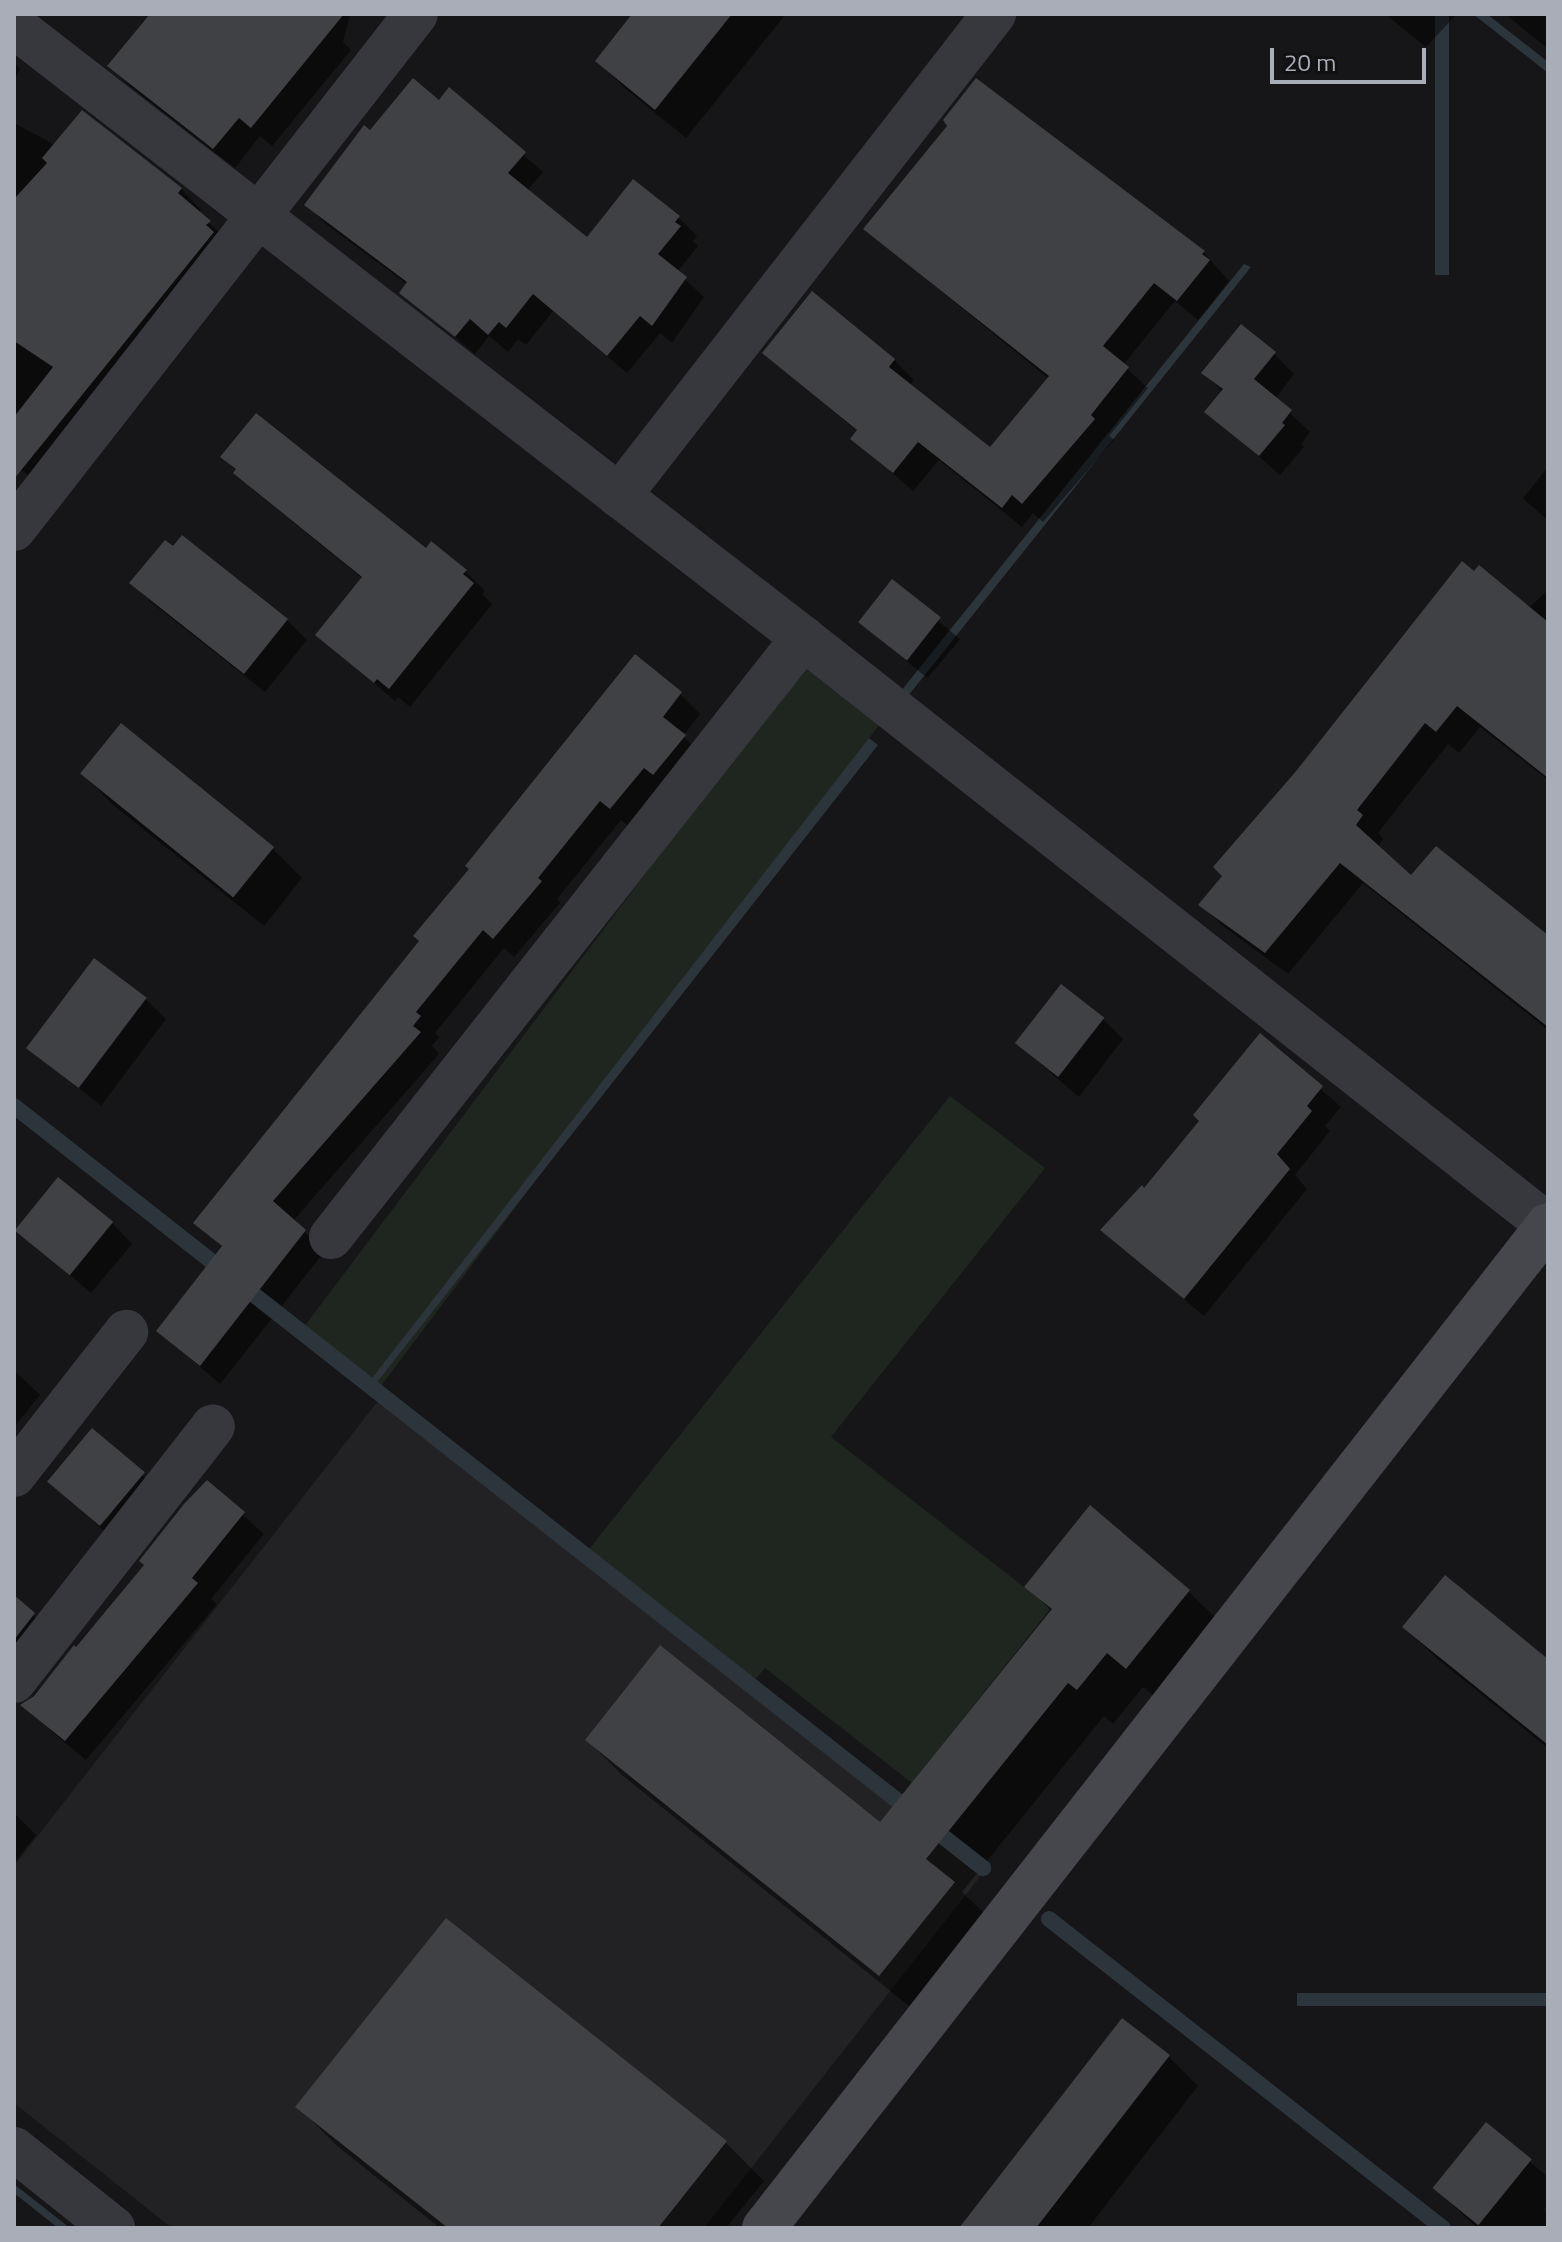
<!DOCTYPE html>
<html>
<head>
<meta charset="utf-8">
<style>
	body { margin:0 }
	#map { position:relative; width:1562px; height:2242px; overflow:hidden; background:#161618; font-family:"Titillium Web",sans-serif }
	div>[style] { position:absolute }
	.built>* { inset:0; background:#222225 }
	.green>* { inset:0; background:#1e261f; transform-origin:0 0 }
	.water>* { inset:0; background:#2c353c; transform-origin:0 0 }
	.shadow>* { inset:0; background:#0007; transform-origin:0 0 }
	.stream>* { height:16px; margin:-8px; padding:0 8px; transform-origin:8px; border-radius:8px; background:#2c353c }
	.building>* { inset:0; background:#404145; transform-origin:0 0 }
	.street>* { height:44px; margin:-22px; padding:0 22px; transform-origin:22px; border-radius:22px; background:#37383d }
	.secondary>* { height:44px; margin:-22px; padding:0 22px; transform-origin:22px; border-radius:22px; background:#45474d }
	span { translate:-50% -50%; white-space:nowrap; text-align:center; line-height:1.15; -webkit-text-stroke:6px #111113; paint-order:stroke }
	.frame { position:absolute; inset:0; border:16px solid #a8adb8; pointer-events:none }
	.scale { position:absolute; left:1270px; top:48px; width:156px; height:36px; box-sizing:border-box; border:4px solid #a8adb8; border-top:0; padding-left:10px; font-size:24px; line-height:28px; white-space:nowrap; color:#a8adb8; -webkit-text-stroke:6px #111113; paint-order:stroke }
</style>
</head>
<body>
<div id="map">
	<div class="built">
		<i style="clip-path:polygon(378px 1401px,983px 1873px,704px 2228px,172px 2228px,14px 2103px,14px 1866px)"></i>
	</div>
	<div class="green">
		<i style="left:805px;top:662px;width:97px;height:835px;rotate:37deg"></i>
		<i style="clip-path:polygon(950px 1096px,1045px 1168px,831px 1437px,1051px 1608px,912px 1783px,765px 1668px,752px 1683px,586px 1553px)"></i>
	</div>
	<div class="water">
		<i style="left:1435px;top:14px;width:14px;height:261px"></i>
		<i style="clip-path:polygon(1473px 14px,1487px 14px,1548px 62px,1548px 73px)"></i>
		<i style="clip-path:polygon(1244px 264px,1251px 267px,908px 696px,901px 691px)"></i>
		<i style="clip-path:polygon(869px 738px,878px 745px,374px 1386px,369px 1382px)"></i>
		<i style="left:1548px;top:1993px;width:13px;height:251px;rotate:90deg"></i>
		<i style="clip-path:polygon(14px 2184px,70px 2228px,58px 2228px,14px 2193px)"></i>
	</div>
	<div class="shadow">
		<i style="clip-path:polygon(152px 14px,350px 14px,343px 42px,351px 50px,272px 146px,260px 136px,235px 168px,130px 86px,110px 66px)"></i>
		<i style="clip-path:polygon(635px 14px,786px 14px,686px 138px,627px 90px,597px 61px)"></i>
		<i style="clip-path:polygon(1385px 14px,1457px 14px,1426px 47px)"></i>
		<i style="clip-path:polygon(1505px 14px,1548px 14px,1548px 49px)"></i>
		<i style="clip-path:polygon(14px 63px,20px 69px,14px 81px)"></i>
		<i style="clip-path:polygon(976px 81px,1204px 253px,1229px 281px,1198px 320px,1175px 301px,1123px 365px,1148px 388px,1109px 436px,1114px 440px,1043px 522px,1033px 513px,1022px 527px,939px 460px,913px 491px,853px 438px,858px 432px,765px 353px,894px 360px,914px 380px,909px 386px,990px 450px,1049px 379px,865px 229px,950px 126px)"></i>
		<i style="clip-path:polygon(449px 90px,543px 172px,527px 191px,587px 240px,679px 218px,697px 236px,693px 241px,698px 246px,677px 272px,704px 297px,672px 343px,660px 333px,627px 373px,553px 311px,526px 345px,518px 339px,508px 352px,489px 336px,475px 354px,401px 293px,408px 285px,326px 224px,307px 205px,370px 132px,439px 103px)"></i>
		<i style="clip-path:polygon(14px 123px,55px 145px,181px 189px,201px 210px,198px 213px,230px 242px,43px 488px,14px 464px)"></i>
		<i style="clip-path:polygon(1274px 354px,1294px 374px,1275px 399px,1310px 432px,1301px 444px,1304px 447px,1280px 475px,1207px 411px,1223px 392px,1204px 373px)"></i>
		<i style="clip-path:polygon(223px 457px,426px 551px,465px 571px,485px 591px,482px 594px,492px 604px,410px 707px,398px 697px,395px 701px,318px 635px,363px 579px,256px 492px)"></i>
		<i style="clip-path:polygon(1548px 467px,1548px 521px,1523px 498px)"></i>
		<i style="left:892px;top:582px;width:89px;height:51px;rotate:40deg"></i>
		<i style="clip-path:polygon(132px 583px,287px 620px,307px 640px,265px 692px,152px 603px)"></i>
		<i style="clip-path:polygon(1548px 590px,1548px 780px,1480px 727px,1459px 753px,1448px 744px,1378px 833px,1383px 839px,1378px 847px,1412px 878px,1548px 938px,1548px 1030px,1363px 883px,1288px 974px,1223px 926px,1201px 904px)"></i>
		<i style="clip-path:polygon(680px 694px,700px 714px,683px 736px,704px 757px,631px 828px,621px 820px,557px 899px,560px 903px,514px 957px,504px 948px,435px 1033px,439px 1037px,432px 1046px,439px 1054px,293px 1221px,325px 1251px,220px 1384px,158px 1331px,223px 1248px,196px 1222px)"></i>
		<i style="clip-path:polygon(122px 726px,273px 849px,302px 878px,264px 926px,112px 804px,83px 774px)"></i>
		<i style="clip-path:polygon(145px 999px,166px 1019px,101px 1106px,29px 1047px)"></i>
		<i style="clip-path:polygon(1103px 1019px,1123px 1039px,1079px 1097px,1016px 1043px)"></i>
		<i style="clip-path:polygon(1260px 1036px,1341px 1107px,1325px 1126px,1330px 1131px,1295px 1175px,1307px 1189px,1204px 1316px,1102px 1230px,1144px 1191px,1201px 1120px)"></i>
		<i style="clip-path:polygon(112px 1223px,132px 1244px,91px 1293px,18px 1231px)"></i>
		<i style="clip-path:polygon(14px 1370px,40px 1395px,14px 1427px)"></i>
		<i style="left:92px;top:1430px;width:96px;height:67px;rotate:42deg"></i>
		<i style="clip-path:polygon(207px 1483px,264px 1534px,211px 1599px,217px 1604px,86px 1760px,52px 1732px,27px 1703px,146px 1565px)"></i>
		<i style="clip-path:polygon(1090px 1508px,1189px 1592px,1224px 1626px,1162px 1703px,1143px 1687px,1113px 1724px,1104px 1716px,962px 1892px,989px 1918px,914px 2010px,622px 1775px,587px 1740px,881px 1825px,1052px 1612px,1027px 1586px)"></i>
		<i style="clip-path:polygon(14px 1598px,54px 1635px,14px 1690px)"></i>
		<i style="clip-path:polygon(1405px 1627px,1548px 1662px,1548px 1748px,1435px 1657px)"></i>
		<i style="clip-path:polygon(14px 1813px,36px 1835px,14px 1863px)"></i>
		<i style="clip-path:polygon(446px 1920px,726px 2143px,764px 2181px,726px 2228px,440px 2228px,336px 2145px,298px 2107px)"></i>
		<i style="clip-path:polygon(1123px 2021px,1169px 2057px,1198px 2086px,1088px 2228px,961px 2228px)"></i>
		<i style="clip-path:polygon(1487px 2125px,1548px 2177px,1548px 2206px,1544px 2210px,1548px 2213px,1548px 2228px,1477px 2228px,1436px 2189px)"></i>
	</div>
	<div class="stream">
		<i style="left:14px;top:1106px;width:1233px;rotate:38.18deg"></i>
		<i style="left:1049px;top:1919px;width:501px;rotate:38.11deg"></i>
	</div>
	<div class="building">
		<i style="clip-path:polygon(150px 14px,344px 14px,251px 128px,239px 118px,213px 149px,107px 66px)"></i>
		<i style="clip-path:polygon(632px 14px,732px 14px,655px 110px,595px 61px)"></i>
		<i style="clip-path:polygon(413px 78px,439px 100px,449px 87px,526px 152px,508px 173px,587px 237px,633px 179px,680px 216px,675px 222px,681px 226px,658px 254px,687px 277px,652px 326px,640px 316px,607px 356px,533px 294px,506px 328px,499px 322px,488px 335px,470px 319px,455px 337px,399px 293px,407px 282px,304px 205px,364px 125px,370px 130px)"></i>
		<i style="clip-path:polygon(976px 78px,1205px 251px,1202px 254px,1210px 260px,1177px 301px,1154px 283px,1103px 346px,1129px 367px,1091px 415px,1095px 419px,1022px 504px,1012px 495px,1002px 508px,918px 442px,893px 473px,850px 439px,857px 430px,762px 353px,812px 291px,895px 359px,889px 367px,990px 447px,1049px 376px,863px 229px,947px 126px,943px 120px)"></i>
		<i style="clip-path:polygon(82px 110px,182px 188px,178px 193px,211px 221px,206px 225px,214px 232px,14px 479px,14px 417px,53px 367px,14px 341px,14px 199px,47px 163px,42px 158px)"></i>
		<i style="clip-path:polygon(1241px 324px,1276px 352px,1254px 379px,1292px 410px,1282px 423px,1285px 425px,1259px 456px,1204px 412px,1223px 389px,1201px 373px)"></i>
		<i style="clip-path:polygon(256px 413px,426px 548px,431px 541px,467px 570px,463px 574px,474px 583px,389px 689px,377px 679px,374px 683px,315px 635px,362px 577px,233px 473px,236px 469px,220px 457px)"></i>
		<i style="clip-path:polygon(182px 535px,288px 619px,244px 674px,129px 583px,165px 540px,173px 546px)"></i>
		<i style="clip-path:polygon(1462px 561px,1474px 571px,1479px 565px,1548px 622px,1548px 778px,1457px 706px,1436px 732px,1425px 723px,1357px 810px,1363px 815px,1356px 825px,1411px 875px,1436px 846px,1548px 935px,1548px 1027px,1340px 863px,1265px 953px,1198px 905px,1222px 876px,1213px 867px,1297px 770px)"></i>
		<i style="left:892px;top:579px;width:62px;height:55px;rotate:38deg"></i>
		<i style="clip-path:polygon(635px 654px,682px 692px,663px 717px,686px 735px,653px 775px,644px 768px,610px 809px,600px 801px,538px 878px,542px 881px,493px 939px,483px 930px,416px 1012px,421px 1016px,413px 1026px,421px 1032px,273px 1201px,306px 1230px,200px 1366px,156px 1331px,222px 1246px,193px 1223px,419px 941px,413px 936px,469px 869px,465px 866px)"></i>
		<i style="left:121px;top:723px;width:197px;height:65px;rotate:39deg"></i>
		<i style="left:94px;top:958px;width:66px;height:113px;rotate:37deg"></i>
		<i style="left:1061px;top:984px;width:55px;height:75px;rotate:38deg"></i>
		<i style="clip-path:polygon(1260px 1033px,1323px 1086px,1307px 1106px,1312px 1111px,1277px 1154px,1290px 1169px,1184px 1299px,1100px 1230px,1142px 1185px,1144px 1188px,1199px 1121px,1193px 1115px)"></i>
		<i style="left:58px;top:1177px;width:71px;height:69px;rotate:39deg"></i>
		<i style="left:92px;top:1428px;width:69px;height:70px;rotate:40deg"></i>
		<i style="clip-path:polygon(207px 1480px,245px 1512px,192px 1578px,198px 1583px,65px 1741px,20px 1705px,34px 1696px,74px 1645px,76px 1647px,144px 1565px,139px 1561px,184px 1504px)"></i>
		<i style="clip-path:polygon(1090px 1505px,1190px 1590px,1126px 1669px,1107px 1653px,1077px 1690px,1068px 1683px,926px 1859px,955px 1882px,879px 1976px,585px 1740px,660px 1645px,880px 1822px,1052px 1609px,1024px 1587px)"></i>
		<i style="clip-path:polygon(1445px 1575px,1548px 1659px,1548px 1745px,1402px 1627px)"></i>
		<i style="clip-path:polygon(14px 1595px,35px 1613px,14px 1640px)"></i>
		<i style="clip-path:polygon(446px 1918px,727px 2141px,658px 2228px,448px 2228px,295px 2107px)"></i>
		<i style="clip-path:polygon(1122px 2018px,1170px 2055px,1036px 2228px,959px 2228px)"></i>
		<i style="left:1486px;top:2122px;width:59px;height:85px;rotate:39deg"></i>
	</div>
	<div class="street">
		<i style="left:14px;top:26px;width:999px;rotate:37.8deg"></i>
		<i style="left:803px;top:638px;width:948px;rotate:38.24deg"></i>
		<i style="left:619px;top:496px;width:611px;rotate:-52.12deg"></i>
		<i style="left:14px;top:529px;width:653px;rotate:-52.03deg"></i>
		<i style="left:331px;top:1237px;width:763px;rotate:-51.76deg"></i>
		<i style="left:14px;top:1475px;width:182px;rotate:-51.9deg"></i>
		<i style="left:14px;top:1681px;width:323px;rotate:-52deg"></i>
		<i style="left:14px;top:2149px;width:127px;rotate:38.6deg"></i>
	</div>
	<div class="secondary">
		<i style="left:764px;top:2228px;width:1273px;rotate:-51.99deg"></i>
	</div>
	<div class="frame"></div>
	<div class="scale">20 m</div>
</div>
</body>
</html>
